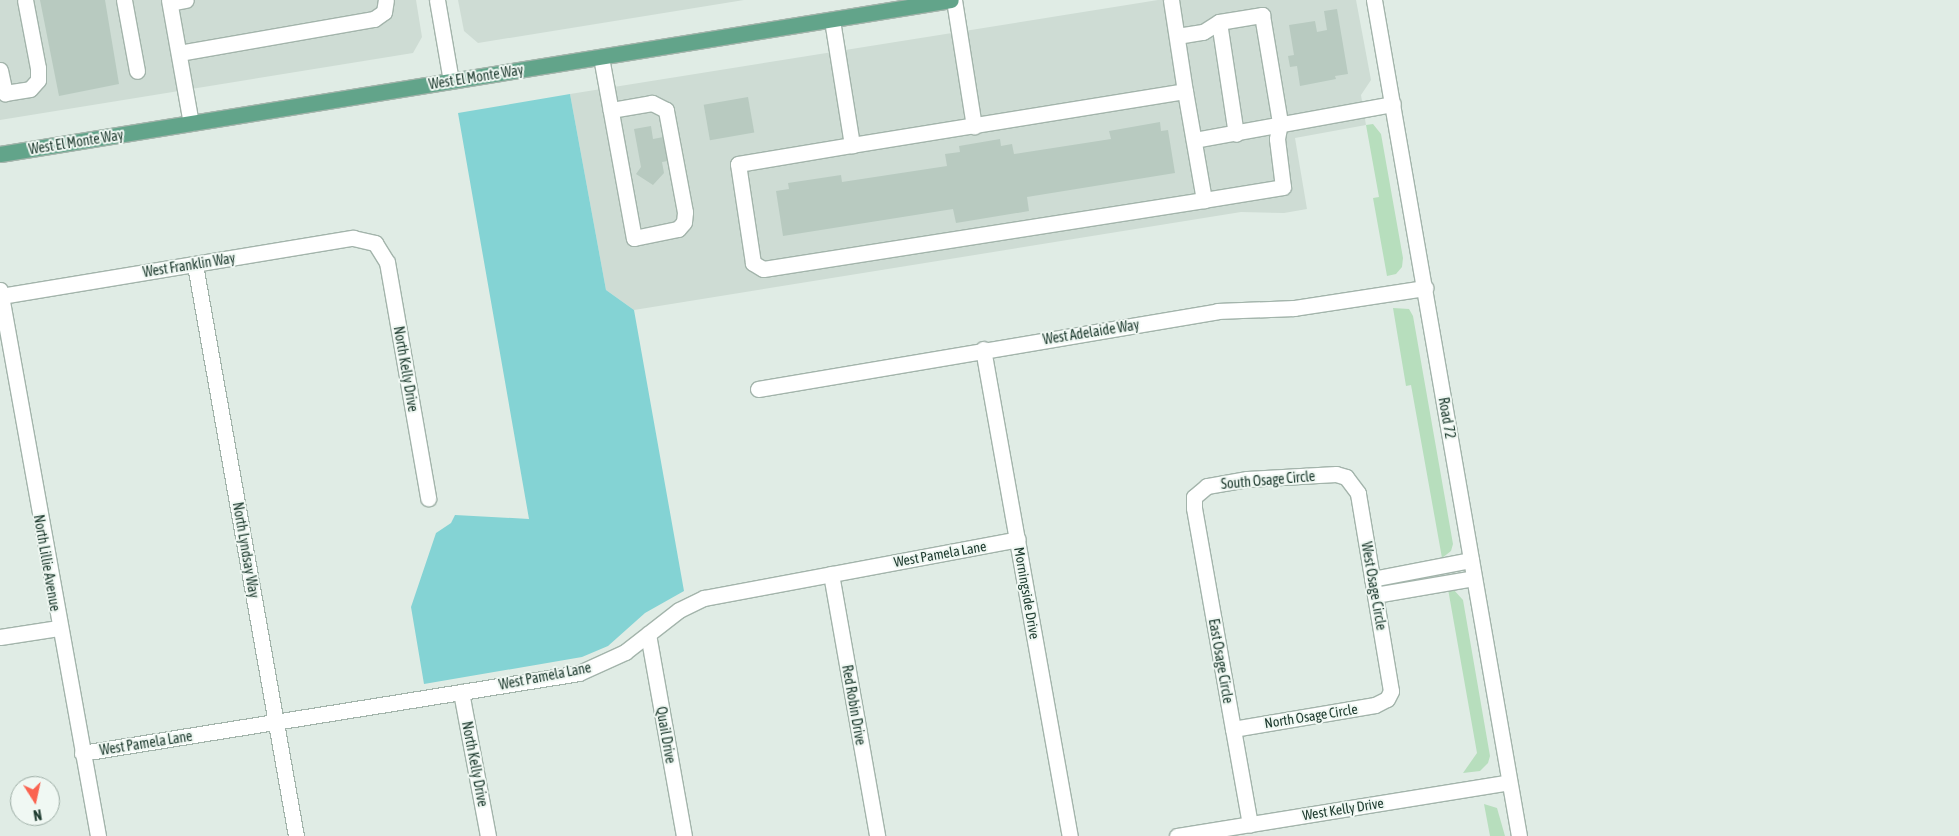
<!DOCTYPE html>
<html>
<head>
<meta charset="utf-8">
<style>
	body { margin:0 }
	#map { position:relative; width:1959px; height:836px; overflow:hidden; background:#e0ece5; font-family:"Asap Condensed",sans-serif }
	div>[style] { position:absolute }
	.built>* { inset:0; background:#cedcd4 }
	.green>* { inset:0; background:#b7debd }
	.water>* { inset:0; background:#84d3d4 }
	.building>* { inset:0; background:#b8cac0; transform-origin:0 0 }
	.roads { filter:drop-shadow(1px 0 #a3b4ab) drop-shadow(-1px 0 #a3b4ab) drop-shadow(0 1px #a3b4ab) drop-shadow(0 -1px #a3b4ab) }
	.minor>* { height:15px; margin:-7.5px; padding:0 7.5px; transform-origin:7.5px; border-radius:7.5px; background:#fff }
	.major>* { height:15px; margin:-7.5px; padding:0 7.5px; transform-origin:7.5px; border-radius:7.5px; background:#62a48a }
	span { translate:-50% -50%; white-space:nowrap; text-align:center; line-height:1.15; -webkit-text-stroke:4px #f0f8f3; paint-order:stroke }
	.street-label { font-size:14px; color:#203d31 }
	.north { position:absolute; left:10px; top:776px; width:50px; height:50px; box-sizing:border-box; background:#f0f8f3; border:1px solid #9dada5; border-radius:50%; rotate:170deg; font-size:14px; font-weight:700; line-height:20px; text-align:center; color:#203d31 }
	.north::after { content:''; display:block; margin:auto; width:18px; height:22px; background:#fa6350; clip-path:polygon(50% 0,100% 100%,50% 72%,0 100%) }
</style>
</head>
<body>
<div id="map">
	<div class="built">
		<i style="clip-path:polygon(0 0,416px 0,422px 37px,413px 53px,0 120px)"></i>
		<i style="clip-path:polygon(458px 0,744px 0,478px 43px,464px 31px)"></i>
		<i style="clip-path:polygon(1158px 0,1356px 0,1371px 80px,1361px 95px,1366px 125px,1295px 138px,1307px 209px,1284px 213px,1241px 212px,634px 310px,606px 290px,570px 94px)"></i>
	</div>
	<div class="green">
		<i style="clip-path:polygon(1373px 124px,1381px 134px,1403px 258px,1402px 267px,1396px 274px,1387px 276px,1373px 198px,1379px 197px,1366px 125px)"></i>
		<i style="clip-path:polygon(1393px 308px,1409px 309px,1413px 316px,1453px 544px,1451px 551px,1442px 558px,1411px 385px,1406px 386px)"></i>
		<i style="clip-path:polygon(1448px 589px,1453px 589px,1463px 600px,1490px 756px,1488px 763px,1480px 771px,1463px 773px,1477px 753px)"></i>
		<i style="clip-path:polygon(1484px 804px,1497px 808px,1505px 836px,1490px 836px)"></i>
	</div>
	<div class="water">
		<i style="clip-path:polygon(570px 94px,606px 290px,634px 310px,684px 591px,645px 613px,608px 646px,582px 657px,424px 684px,411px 607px,436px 533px,451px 523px,455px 515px,529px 519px,458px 113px)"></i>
	</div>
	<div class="building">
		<i style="clip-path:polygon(40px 0,105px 0,119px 84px,59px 96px)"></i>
		<i style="clip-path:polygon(1337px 9px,1348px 74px,1335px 76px,1336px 79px,1300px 86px,1297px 66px,1290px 67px,1288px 56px,1294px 55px,1289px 25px,1315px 21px,1317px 32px,1327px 30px,1324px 11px)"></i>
		<i style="left:748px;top:97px;width:36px;height:45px;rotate:80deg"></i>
		<i style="clip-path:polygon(1160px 122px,1161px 131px,1168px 130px,1175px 173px,1027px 197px,1029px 211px,956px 223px,953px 209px,783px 236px,776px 191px,789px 189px,788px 183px,841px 175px,842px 182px,947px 166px,945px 154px,960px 152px,959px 146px,1000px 139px,1001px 146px,1012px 144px,1014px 154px,1111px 139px,1109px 131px)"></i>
		<i style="clip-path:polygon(651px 126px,653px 139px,674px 135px,679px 159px,662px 162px,664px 173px,653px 185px,636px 174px,641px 167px,634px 129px)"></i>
	</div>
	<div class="roads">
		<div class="minor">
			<i style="left:124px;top:0;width:72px;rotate:79.6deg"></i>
			<i style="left:169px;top:0;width:125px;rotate:79.9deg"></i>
			<i style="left:437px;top:0;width:82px;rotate:80.2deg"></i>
			<i style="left:954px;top:0;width:128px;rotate:81deg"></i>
			<i style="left:1171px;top:0;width:92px;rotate:81.3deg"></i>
			<i style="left:1374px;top:0;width:848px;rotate:80.16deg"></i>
			<i style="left:170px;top:3px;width:16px;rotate:-11deg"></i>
			<i style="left:832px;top:20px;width:127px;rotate:80.9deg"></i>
			<i style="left:852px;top:145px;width:337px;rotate:-9.2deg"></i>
			<i style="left:1185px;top:91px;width:111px;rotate:80.1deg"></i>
			<i style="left:1204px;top:200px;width:446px;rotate:171.1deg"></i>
			<i style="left:763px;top:269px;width:12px;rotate:-149deg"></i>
			<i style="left:753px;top:263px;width:100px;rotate:-98.6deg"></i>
			<i style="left:738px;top:164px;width:116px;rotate:-9.5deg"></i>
			<i style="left:1219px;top:22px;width:113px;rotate:81.4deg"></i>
			<i style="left:1177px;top:36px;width:26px;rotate:-9deg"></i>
			<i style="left:1203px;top:32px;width:19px;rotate:-32deg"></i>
			<i style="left:1219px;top:22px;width:44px;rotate:-9.2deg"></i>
			<i style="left:1262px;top:15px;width:109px;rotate:80.5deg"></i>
			<i style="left:1280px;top:123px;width:16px;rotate:101deg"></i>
			<i style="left:1277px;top:139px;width:48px;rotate:82.9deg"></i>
			<i style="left:1283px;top:187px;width:80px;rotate:170.7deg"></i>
			<i style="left:179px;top:53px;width:198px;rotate:-9.9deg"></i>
			<i style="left:374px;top:19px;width:12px;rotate:-35deg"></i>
			<i style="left:384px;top:12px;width:12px;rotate:-81deg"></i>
			<i style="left:601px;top:57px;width:184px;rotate:79.7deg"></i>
			<i style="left:634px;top:238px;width:45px;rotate:-11.6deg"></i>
			<i style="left:678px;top:229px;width:9px;rotate:-49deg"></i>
			<i style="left:684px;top:222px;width:10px;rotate:-84deg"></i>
			<i style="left:685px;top:212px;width:104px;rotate:-100.6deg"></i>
			<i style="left:666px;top:110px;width:16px;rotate:-153deg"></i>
			<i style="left:652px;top:103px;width:42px;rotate:170.3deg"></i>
			<i style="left:0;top:70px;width:24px;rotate:78deg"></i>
			<i style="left:5px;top:93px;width:25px;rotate:-9deg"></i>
			<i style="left:30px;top:89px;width:12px;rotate:-48deg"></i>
			<i style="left:38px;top:80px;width:12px;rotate:-90deg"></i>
			<i style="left:38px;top:68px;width:69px;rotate:-100.8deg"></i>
			<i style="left:1194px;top:140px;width:202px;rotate:-10.3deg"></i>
			<i style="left:195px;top:265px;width:580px;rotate:79.97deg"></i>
			<i style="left:0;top:290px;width:555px;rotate:79.82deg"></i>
			<i style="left:1px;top:296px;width:357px;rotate:-9.4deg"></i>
			<i style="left:353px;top:238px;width:23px;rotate:13deg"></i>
			<i style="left:375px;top:243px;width:22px;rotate:58deg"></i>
			<i style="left:387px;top:262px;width:240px;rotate:80.1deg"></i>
			<i style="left:983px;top:349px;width:495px;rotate:79.9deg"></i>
			<i style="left:758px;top:389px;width:466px;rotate:-9.6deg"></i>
			<i style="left:1217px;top:311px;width:77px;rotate:-2.2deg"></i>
			<i style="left:1294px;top:308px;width:133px;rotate:-8.7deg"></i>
			<i style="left:831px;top:574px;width:266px;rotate:80deg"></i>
			<i style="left:1372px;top:579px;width:101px;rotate:-10.9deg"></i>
			<i style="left:1375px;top:595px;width:100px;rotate:-9.7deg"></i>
			<i style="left:648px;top:634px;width:205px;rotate:79.9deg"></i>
			<i style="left:0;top:637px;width:59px;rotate:-8.8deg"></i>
			<i style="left:461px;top:692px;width:147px;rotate:79.4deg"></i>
			<i style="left:1233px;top:729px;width:144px;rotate:-9.6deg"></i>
			<i style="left:1375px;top:705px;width:13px;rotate:-27deg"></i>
			<i style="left:1387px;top:699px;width:9px;rotate:-63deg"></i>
			<i style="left:1391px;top:691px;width:201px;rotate:-99.5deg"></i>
			<i style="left:1358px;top:493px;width:20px;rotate:-127deg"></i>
			<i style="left:1346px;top:477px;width:10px;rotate:-163deg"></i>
			<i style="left:1336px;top:474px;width:89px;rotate:176.8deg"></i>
			<i style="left:1247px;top:479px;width:41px;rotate:170.1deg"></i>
			<i style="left:1207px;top:486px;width:17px;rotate:140deg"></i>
			<i style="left:1194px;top:497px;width:11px;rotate:90deg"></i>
			<i style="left:1194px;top:508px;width:224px;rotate:80deg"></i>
			<i style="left:1233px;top:729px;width:97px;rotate:79.9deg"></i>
			<i style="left:82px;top:753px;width:503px;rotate:-9.14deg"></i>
			<i style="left:579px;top:673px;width:51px;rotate:-24.5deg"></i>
			<i style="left:625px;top:652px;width:68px;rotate:-37.9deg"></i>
			<i style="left:679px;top:610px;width:28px;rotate:-26deg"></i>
			<i style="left:704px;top:598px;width:319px;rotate:-10.6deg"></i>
			<i style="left:1177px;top:836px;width:336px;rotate:-9.2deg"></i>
		</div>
		<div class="major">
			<i style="left:0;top:154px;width:963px;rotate:-9.2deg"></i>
		</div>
	</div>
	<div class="street-label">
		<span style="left:476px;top:77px;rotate:-9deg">West El Monte Way</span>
		<span style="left:76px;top:142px;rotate:-9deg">West El Monte Way</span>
		<span style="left:189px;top:265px;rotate:-9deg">West Franklin Way</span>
		<span style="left:1091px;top:332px;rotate:-9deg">West Adelaide Way</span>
		<span style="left:406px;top:369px;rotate:80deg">North Kelly Drive</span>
		<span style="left:1447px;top:418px;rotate:80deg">Road 72</span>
		<span style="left:1268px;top:480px;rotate:-5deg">South Osage Circle</span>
		<span style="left:246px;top:550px;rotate:80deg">North Lyndsay Way</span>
		<span style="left:940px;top:554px;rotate:-10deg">West Pamela Lane</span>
		<span style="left:47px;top:563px;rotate:80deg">North Lillie Avenue</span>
		<span style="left:1374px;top:586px;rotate:80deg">West Osage Circle</span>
		<span style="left:1027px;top:593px;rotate:80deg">Morningside Drive</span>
		<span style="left:1221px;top:661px;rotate:80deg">East Osage Circle</span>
		<span style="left:545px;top:676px;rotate:-11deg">West Pamela Lane</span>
		<span style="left:854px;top:705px;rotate:80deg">Red Robin Drive</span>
		<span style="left:1311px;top:716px;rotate:-9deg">North Osage Circle</span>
		<span style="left:666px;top:735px;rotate:80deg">Quail Drive</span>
		<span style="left:146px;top:743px;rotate:-9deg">West Pamela Lane</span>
		<span style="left:475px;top:764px;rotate:79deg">North Kelly Drive</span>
		<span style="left:1343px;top:809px;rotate:-9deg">West Kelly Drive</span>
	</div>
	<div class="north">N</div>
</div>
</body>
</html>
